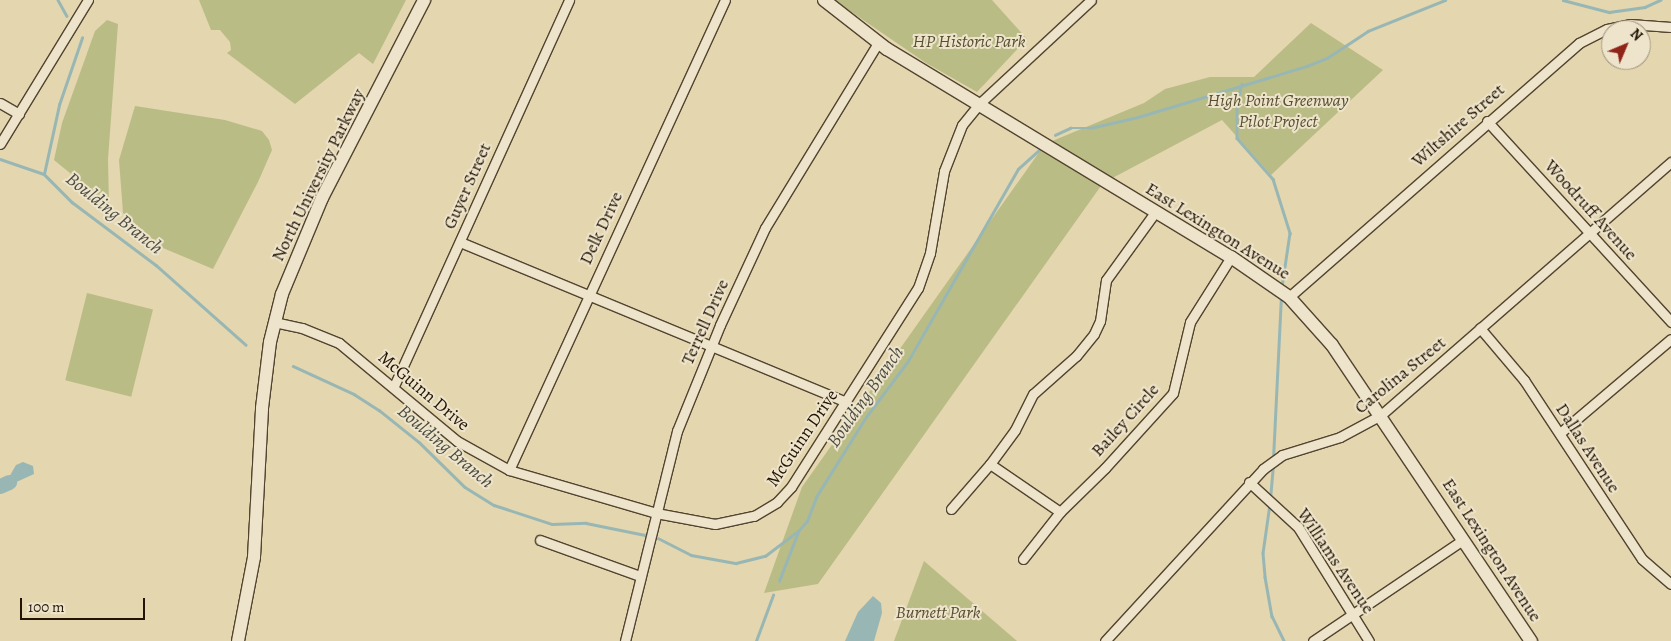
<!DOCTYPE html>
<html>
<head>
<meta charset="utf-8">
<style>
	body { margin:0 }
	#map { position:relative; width:1671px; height:641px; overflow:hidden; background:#e4d6af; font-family:Alegreya,serif }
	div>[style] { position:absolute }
	.green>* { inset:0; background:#babc86; transform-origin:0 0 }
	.water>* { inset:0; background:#98b7b4 }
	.stream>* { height:2.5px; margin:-1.25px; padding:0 1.25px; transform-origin:1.25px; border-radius:1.25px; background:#98b7b4 }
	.river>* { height:15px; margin:-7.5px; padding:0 7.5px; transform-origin:7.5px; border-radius:7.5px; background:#98b7b4 }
	.roads { filter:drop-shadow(1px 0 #52442f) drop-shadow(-1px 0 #52442f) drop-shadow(0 1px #52442f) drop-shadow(0 -1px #52442f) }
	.street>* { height:9px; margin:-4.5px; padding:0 4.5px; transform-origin:4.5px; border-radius:4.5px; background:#ede4cb }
	.secondary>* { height:12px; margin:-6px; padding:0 6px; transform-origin:6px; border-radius:6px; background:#ede4cb }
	span { translate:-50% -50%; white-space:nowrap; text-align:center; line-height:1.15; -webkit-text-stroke:4px #ede4cb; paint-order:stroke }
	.park-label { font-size:18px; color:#574e32; font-style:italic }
	.street-label { font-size:18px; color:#221304 }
	.water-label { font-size:19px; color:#4b4c42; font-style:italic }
	.north { position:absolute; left:1601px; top:20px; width:50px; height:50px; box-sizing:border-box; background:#ede4cb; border:1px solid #9c907b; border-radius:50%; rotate:45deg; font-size:14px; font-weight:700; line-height:20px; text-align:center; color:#221304 }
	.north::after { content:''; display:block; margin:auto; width:18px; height:22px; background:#8f2418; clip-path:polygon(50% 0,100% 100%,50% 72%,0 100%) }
	.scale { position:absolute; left:20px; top:598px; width:125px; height:22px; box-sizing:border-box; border:2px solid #221304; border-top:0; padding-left:6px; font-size:15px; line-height:18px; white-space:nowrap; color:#221304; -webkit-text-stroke:4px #ede4cb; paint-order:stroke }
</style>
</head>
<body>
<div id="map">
	<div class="green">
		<i style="clip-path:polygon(199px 0,406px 0,373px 64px,359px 53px,295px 104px,227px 53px,231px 50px,230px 42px,220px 30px,211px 30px)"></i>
		<i style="clip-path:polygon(834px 0,992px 0,1027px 39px,977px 92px,926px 63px)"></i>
		<i style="clip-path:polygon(107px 20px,118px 24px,108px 159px,109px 205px,54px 160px,62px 123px,95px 31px)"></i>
		<i style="clip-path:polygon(1311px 23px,1383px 70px,1271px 175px,1222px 120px,1103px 183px,818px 584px,764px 593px,802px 487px,1045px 144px,1144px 103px,1165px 89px,1210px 77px,1254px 77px)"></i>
		<i style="clip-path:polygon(135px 106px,225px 120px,262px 131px,269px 140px,272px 150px,258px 182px,213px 269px,163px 248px,123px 213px,119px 160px)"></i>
		<i style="left:87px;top:293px;width:68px;height:90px;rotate:14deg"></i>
		<i style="clip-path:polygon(924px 561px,1017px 641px,894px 641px)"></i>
	</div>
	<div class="water">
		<i style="clip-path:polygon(23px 462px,33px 466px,34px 474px,12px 484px,8px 479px,16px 465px)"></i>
		<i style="clip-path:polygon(873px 596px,881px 603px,882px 613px,874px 641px,845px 641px,858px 612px)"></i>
	</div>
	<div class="stream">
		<i style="left:58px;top:0;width:18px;rotate:61deg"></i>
		<i style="left:1563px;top:0;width:48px;rotate:14.6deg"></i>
		<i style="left:1609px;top:12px;width:36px;rotate:-8deg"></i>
		<i style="left:1645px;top:7px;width:17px;rotate:-25deg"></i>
		<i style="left:1242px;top:84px;width:21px;rotate:104deg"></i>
		<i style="left:1237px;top:104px;width:34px;rotate:90deg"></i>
		<i style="left:1237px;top:138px;width:55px;rotate:48.7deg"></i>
		<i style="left:1273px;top:179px;width:57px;rotate:72.5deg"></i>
		<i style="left:1290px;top:233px;width:55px;rotate:98.4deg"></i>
		<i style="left:1055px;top:135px;width:17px;rotate:-25deg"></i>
		<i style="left:1070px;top:128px;width:20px"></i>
		<i style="left:1090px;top:128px;width:49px;rotate:-12.9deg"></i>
		<i style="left:1138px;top:117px;width:177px;rotate:-16.8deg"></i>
		<i style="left:1307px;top:66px;width:22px;rotate:-22deg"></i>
		<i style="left:1327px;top:58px;width:49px;rotate:-33.4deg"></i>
		<i style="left:1368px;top:31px;width:83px;rotate:-21.9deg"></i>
		<i style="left:0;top:159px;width:46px;rotate:18.8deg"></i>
		<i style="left:44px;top:174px;width:40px;rotate:45deg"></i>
		<i style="left:72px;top:202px;width:105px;rotate:36.9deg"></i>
		<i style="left:156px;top:265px;width:120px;rotate:41.6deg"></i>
		<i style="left:44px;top:174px;width:71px;rotate:-77.7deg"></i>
		<i style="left:59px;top:105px;width:71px;rotate:-71.1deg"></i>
		<i style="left:293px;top:366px;width:67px;rotate:24.7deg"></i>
		<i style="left:354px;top:394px;width:30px;rotate:33deg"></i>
		<i style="left:379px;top:410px;width:51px;rotate:38.7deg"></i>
		<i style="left:419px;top:442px;width:64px;rotate:44.4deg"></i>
		<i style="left:465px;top:487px;width:34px;rotate:32deg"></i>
		<i style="left:494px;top:505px;width:61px;rotate:18.1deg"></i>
		<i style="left:552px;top:524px;width:34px;rotate:-2deg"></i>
		<i style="left:586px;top:523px;width:60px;rotate:11.5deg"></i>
		<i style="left:1273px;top:459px;width:162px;rotate:-87.2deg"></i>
		<i style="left:1270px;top:499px;width:35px;rotate:-85deg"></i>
		<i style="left:1270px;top:504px;width:49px;rotate:98.1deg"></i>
		<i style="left:1263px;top:553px;width:24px;rotate:85deg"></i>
		<i style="left:1265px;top:577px;width:40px;rotate:80deg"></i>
		<i style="left:1272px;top:616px;width:28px;rotate:64deg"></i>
		<i style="left:658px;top:538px;width:37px;rotate:27deg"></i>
		<i style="left:691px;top:555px;width:46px;rotate:10.1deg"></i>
		<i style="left:736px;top:563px;width:30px;rotate:-14deg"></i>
		<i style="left:765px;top:556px;width:41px;rotate:-37.1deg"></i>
		<i style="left:798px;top:531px;width:13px;rotate:-48deg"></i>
		<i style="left:807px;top:521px;width:26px;rotate:-69deg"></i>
		<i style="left:816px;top:497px;width:94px;rotate:-58deg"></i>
		<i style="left:866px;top:417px;width:70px;rotate:-53.1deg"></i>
		<i style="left:908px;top:361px;width:221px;rotate:-60.2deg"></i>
		<i style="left:1018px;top:169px;width:28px;rotate:-42deg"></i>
		<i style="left:779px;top:581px;width:53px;rotate:-68.8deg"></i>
		<i style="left:756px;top:641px;width:49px;rotate:-69.7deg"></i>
	</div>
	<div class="river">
		<i style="left:0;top:486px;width:10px;rotate:-24deg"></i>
	</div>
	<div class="roads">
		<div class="street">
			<i style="left:0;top:103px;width:22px;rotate:30deg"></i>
			<i style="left:1487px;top:121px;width:273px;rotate:47.5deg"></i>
			<i style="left:0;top:144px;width:169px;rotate:-58.6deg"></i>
			<i style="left:1156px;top:211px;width:85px;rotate:125.9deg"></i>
			<i style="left:1106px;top:280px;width:41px;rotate:98.3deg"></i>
			<i style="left:1100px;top:321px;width:14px;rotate:115deg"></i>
			<i style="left:1094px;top:334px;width:28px;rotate:129deg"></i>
			<i style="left:1076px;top:356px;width:57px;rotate:138.5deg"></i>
			<i style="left:1033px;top:394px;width:40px;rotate:116.6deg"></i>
			<i style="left:1015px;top:430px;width:42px;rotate:126.3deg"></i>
			<i style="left:990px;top:464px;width:85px;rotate:34.4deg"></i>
			<i style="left:1060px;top:512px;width:63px;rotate:-44.4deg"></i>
			<i style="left:1105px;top:468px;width:101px;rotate:-47.8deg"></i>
			<i style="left:1173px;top:393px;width:73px;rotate:-76.5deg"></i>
			<i style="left:1190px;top:322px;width:77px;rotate:-57.8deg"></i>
			<i style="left:460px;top:242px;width:418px;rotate:22.5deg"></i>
			<i style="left:1289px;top:297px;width:386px;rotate:-41.2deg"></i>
			<i style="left:1579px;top:43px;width:31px;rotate:-27deg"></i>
			<i style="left:1607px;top:29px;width:24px;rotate:-12deg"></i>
			<i style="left:1630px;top:24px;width:41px;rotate:4.2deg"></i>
			<i style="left:274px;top:322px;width:29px;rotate:12deg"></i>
			<i style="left:302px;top:328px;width:40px;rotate:22deg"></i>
			<i style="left:339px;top:343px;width:153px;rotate:39.7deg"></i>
			<i style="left:457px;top:441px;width:60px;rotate:29.1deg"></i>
			<i style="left:509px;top:470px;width:153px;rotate:16.3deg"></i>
			<i style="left:656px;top:513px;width:60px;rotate:10.6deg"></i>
			<i style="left:715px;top:524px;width:40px;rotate:-12deg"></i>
			<i style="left:754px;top:516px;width:27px;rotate:-31deg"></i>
			<i style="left:777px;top:502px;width:21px;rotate:-47deg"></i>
			<i style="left:791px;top:487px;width:236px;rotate:-57.5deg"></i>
			<i style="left:918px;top:288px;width:37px;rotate:-71deg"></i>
			<i style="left:930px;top:253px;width:83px;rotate:-80.3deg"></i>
			<i style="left:944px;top:171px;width:49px;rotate:-68.6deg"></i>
			<i style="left:962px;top:125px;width:26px;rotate:-51deg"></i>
			<i style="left:978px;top:105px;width:154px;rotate:-42.9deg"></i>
			<i style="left:1480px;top:328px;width:68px;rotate:49.8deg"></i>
			<i style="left:1524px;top:380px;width:214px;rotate:56.6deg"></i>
			<i style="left:1642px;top:559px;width:38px;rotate:41deg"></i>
			<i style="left:394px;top:386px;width:424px;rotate:-65.6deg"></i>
			<i style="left:1560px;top:433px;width:145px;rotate:-40.3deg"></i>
			<i style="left:509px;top:470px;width:517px;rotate:-65.32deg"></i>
			<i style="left:1249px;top:482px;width:67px;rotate:42.6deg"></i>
			<i style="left:1298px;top:527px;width:134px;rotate:58.1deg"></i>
			<i style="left:951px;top:509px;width:60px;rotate:-49.1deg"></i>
			<i style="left:540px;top:540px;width:106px;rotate:19.8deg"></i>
			<i style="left:1023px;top:559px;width:60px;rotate:-51.8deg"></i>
			<i style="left:625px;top:641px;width:216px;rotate:-76.1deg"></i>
			<i style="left:677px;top:431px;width:114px;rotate:-67.9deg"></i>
			<i style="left:720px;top:325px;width:107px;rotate:-65.1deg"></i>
			<i style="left:765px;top:228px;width:217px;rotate:-58.6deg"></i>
			<i style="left:1105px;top:641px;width:234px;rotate:-47.4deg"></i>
			<i style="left:1263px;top:469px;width:24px;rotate:-36deg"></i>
			<i style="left:1282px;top:455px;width:61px;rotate:-17.2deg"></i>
			<i style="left:1340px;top:437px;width:47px;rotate:-28.2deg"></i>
			<i style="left:1381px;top:415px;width:385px;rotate:-41.1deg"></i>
			<i style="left:1313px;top:641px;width:181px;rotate:-34deg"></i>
		</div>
		<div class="secondary">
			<i style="left:824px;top:0;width:80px;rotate:37.9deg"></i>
			<i style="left:887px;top:49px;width:402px;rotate:31.2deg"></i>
			<i style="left:1231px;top:257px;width:70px;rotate:34.6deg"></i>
			<i style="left:1289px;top:297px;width:64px;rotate:48.1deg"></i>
			<i style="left:1332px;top:345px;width:357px;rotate:56.1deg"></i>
			<i style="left:238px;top:641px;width:86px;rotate:-79.2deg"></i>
			<i style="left:254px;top:557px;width:149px;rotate:-86.9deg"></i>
			<i style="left:262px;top:408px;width:66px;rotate:-83.1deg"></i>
			<i style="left:270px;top:342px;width:49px;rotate:-76deg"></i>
			<i style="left:282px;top:294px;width:104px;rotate:-67.4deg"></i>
			<i style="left:322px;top:198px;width:223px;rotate:-62.7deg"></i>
		</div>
	</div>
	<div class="park-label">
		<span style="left:969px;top:41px">HP Historic Park</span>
		<span style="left:1278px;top:111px">High Point Greenway<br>Pilot Project</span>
		<span style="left:938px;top:612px">Burnett Park</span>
	</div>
	<div class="street-label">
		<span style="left:1458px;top:125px;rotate:-41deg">Wiltshire Street</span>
		<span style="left:318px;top:175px;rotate:-64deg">North University Parkway</span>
		<span style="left:467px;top:186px;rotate:-66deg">Guyer Street</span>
		<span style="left:1591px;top:210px;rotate:48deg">Woodruff Avenue</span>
		<span style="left:601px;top:228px;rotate:-65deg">Delk Drive</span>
		<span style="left:1218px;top:231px;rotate:32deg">East Lexington Avenue</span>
		<span style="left:705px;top:322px;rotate:-66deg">Terrell Drive</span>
		<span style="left:1400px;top:375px;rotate:-39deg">Carolina Street</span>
		<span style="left:424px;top:391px;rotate:40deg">McGuinn Drive</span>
		<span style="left:1125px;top:420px;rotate:-48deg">Bailey Circle</span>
		<span style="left:802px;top:438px;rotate:-56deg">McGuinn Drive</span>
		<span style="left:1588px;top:448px;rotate:57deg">Dallas Avenue</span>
		<span style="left:1492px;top:550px;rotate:57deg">East Lexington Avenue</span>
		<span style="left:1336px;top:561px;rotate:56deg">Williams Avenue</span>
	</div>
	<div class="water-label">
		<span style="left:114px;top:214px;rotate:39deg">Boulding Branch</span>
		<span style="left:866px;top:397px;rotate:-55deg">Boulding Branch</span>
		<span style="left:445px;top:447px;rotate:40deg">Boulding Branch</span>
	</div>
	<div class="north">N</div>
	<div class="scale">100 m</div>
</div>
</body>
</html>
